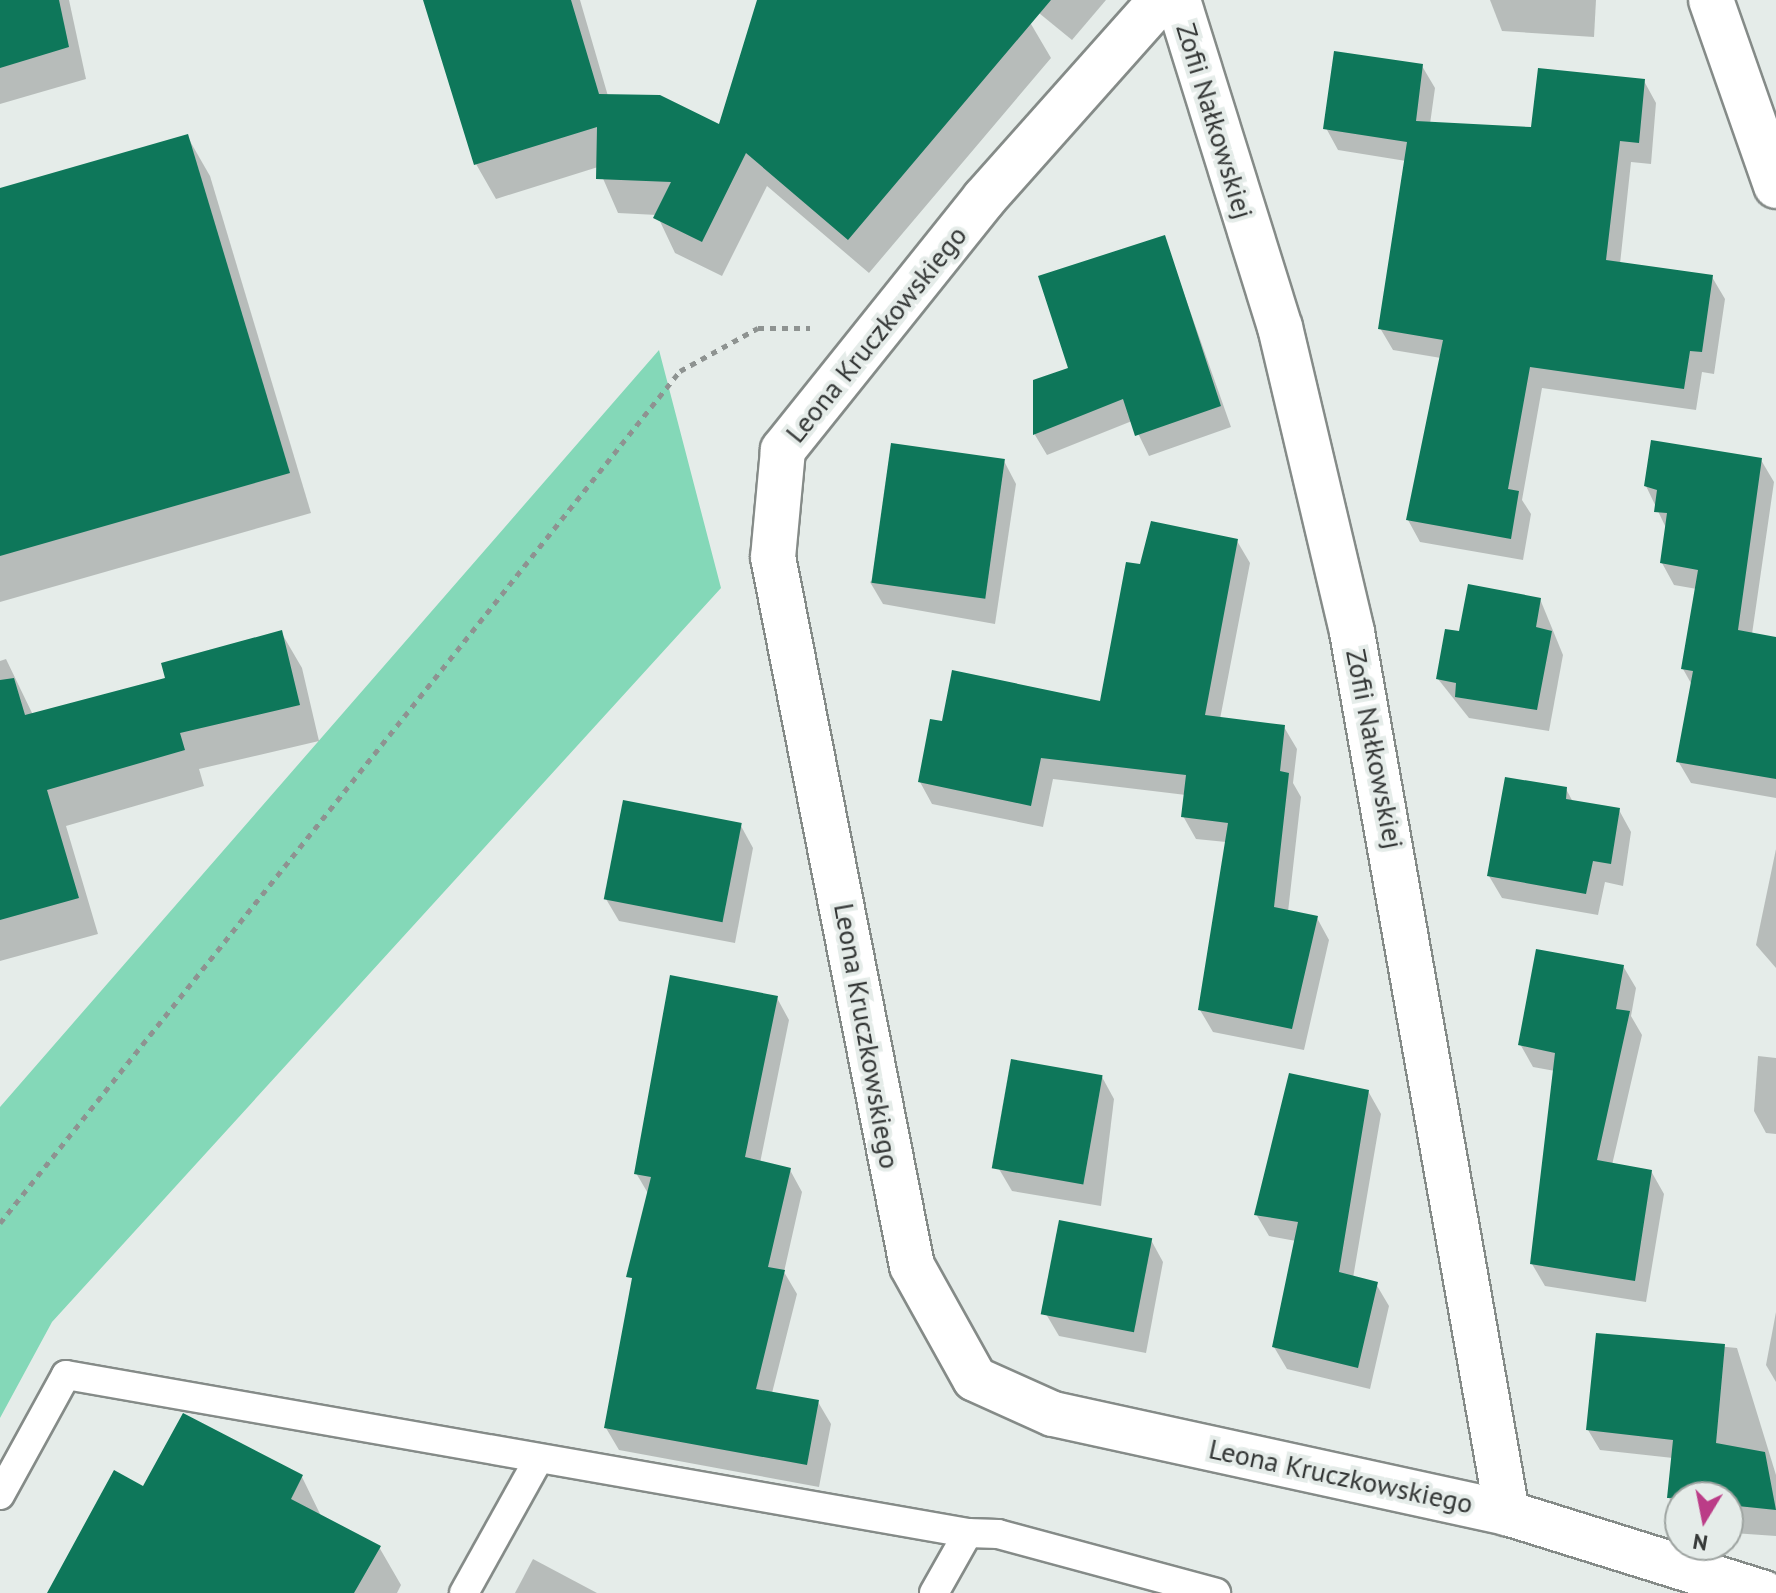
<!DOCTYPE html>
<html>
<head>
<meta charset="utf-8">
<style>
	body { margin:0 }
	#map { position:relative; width:1776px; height:1593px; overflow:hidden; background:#e5ece9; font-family:"PT Sans",sans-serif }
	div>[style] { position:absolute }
	.green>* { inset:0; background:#84d8b8 }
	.shadow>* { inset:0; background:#0003 }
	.building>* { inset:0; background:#0e775a; transform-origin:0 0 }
	.path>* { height:5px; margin-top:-2.5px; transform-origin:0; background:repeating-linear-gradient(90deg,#8e9391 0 6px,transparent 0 12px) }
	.roads { filter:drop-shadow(2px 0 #858b88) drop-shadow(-2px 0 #858b88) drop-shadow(0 2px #858b88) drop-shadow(0 -2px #858b88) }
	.lane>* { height:28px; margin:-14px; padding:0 14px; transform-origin:14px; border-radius:14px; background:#fff }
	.street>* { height:44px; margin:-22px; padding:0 22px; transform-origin:22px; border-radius:22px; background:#fff }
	span { translate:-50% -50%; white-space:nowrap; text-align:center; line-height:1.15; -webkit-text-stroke:8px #e5ece9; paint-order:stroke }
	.street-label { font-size:28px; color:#343736 }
	.north { position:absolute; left:1664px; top:1481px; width:80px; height:80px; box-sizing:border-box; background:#e5ece9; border:2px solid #9ea4a1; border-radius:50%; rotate:190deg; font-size:22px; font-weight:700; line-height:32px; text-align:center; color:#343736 }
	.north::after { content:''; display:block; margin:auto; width:28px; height:36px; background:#bb3c87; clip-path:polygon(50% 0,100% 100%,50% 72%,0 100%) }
</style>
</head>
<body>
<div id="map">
	<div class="green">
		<i style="clip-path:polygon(659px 350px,721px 588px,52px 1322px,0 1418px,0 1107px)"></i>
	</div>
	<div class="shadow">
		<i style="clip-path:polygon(0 0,69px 0,86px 79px,0 104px)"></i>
		<i style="clip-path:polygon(448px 0,580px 0,608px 96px,743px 137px,855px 0,953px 0,1031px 24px,1051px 58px,869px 273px,767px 186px,722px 276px,675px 253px,657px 215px,618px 213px,598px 167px,496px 199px,476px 164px)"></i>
		<i style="clip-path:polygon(1023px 0,1106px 0,1072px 40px)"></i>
		<i style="clip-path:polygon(1490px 0,1596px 0,1594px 37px,1502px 31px)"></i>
		<i style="clip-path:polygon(1422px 66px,1435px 88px,1430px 124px,1533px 129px,1644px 81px,1656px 103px,1651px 164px,1631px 162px,1620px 264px,1712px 277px,1725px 299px,1714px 374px,1702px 372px,1696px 410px,1542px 388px,1522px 500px,1531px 514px,1523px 560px,1420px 542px,1408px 520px,1441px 358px,1393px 350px,1380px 328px,1406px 161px,1338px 150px,1326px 128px)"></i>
		<i style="clip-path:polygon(187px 136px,210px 176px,311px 513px,0 602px,0 190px)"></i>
		<i style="clip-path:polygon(1164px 237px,1231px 427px,1149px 456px,1132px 421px,1047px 455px,1035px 435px,1035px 381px,1070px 369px)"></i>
		<i style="clip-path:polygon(1761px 460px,1774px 482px,1752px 634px,1776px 639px,1776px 798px,1691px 783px,1678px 761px,1692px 685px,1683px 669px,1697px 589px,1674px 585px,1662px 563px,1667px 530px,1646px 486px)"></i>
		<i style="clip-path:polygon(1004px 461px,1016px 484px,995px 624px,883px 604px,870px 582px)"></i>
		<i style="clip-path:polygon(1237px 541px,1250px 563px,1220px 719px,1284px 727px,1297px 749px,1293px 783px,1301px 797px,1288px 912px,1317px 918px,1329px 940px,1304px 1050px,1213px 1032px,1200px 1010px,1226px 842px,1196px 839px,1183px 816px,1186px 795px,1053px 779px,1043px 827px,932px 804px,920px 782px,943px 724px,1102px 703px,1142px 566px)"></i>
		<i style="clip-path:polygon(1540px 599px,1563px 655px,1549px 731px,1469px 718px,1438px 679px,1460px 633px)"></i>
		<i style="clip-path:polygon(281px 632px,302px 668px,319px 741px,199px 769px,204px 786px,66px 826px,98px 934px,0 961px,0 661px,6px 659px,33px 715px,168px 679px)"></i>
		<i style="clip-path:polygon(1566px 789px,1573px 802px,1619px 810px,1631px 832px,1623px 886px,1605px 882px,1598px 915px,1502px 898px,1489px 876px)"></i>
		<i style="clip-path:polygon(741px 826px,753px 848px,735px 943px,619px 921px,606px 899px)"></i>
		<i style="clip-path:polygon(1776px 849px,1776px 968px,1756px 945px)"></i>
		<i style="clip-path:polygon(1623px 966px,1636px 988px,1631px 1016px,1642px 1035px,1612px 1165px,1651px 1171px,1664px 1194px,1646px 1302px,1545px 1286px,1532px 1264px,1555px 1071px,1533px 1067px,1520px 1044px)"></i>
		<i style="clip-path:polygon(777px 998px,789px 1020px,760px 1163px,790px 1170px,802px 1192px,784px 1272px,797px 1294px,772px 1393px,818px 1402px,831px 1424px,819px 1487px,619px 1450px,606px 1428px,649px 1195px,636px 1173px)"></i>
		<i style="clip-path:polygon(1758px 1056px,1776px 1058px,1776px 1134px,1766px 1133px,1754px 1111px)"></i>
		<i style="clip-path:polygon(1102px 1077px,1114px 1099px,1101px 1206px,1012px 1191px,999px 1169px)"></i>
		<i style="clip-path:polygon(1368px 1091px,1381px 1114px,1353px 1278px,1376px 1284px,1389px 1306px,1370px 1389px,1287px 1369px,1274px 1347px,1296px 1241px,1269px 1236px,1256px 1214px)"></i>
		<i style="clip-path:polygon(1151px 1240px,1163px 1262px,1146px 1353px,1059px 1336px,1046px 1314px)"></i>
		<i style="clip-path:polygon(1776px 1312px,1776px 1382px,1766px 1365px)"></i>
		<i style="clip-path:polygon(1598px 1335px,1737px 1348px,1776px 1475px,1776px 1536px,1733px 1533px,1728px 1497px,1680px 1497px,1680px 1518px,1669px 1498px,1673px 1458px,1600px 1450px,1588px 1430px)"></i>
		<i style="clip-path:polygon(302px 1477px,322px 1518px,379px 1547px,401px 1585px,397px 1593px,50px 1593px,144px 1489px)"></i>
		<i style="clip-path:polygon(533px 1559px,597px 1593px,515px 1593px)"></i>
	</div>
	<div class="building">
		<i style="clip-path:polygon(0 0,59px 0,69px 47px,0 68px)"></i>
		<i style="clip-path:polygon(423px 0,571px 0,599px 94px,660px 95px,719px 124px,757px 0,1051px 0,848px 240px,746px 153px,702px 242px,653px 218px,671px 182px,596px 179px,597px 127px,474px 165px)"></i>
		<i style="clip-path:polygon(1334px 51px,1423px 64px,1416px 121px,1531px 127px,1538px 68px,1645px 79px,1639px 143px,1620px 141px,1606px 260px,1713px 275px,1702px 352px,1690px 351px,1684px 389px,1530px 367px,1508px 489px,1519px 491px,1511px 539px,1406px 520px,1443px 340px,1378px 329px,1407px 142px,1323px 129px)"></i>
		<i style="clip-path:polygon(188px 134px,290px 473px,0 556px,0 188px)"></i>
		<i style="clip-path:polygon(1165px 235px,1221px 406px,1135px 436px,1123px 399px,1033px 435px,1033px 380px,1068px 368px,1038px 276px)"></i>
		<i style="clip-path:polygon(1651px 440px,1762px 458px,1738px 630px,1776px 637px,1776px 779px,1676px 762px,1693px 671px,1681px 669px,1698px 570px,1660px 563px,1667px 513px,1654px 512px,1657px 490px,1644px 486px)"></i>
		<i style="left:891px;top:443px;width:115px;height:141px;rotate:8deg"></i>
		<i style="clip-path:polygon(1151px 521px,1238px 539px,1205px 715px,1285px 725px,1280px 771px,1289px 773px,1274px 907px,1318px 916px,1292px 1029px,1198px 1010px,1228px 823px,1181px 817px,1186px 775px,1041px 758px,1031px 806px,918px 782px,930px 719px,942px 721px,952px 670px,1100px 701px,1126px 562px,1140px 564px)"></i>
		<i style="clip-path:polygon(1468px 584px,1541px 598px,1536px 627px,1552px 631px,1537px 710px,1455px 697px,1456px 683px,1436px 679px,1445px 629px,1459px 631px)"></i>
		<i style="clip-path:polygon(282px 630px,300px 705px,180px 733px,185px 750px,47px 790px,79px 898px,0 920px,0 680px,14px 678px,25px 715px,165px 678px,161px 663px)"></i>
		<i style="clip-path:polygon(1505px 777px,1567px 787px,1566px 799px,1620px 808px,1611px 864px,1593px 861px,1586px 894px,1487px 876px)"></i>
		<i style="left:623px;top:800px;width:121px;height:101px;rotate:11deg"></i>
		<i style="clip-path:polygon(1536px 949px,1624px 965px,1616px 1009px,1630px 1011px,1597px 1160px,1652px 1170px,1635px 1281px,1530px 1264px,1555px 1053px,1518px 1045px)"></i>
		<i style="clip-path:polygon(670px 975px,778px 996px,745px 1157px,791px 1168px,768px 1267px,785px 1270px,756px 1389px,819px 1400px,807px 1465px,604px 1428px,632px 1278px,626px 1277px,651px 1177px,634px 1174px)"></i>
		<i style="left:1011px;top:1059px;width:93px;height:111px;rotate:10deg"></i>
		<i style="clip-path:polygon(1289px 1073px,1369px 1090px,1339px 1272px,1378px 1282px,1358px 1368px,1272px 1347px,1298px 1222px,1254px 1215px)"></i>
		<i style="left:1059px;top:1220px;width:95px;height:96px;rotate:11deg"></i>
		<i style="clip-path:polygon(1596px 1333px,1725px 1344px,1716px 1443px,1765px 1452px,1776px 1510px,1728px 1505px,1728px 1497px,1667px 1498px,1673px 1440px,1586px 1430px)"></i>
		<i style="clip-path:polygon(183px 1413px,303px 1475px,291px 1499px,381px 1546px,354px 1593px,47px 1593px,114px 1470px,143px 1486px)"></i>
	</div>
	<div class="path">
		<i style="left:0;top:1223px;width:1090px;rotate:-51.41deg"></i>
		<i style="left:680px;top:371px;width:89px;rotate:-28.9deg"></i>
		<i style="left:758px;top:328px;width:52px"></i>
	</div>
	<div class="roads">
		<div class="lane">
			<i style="left:0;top:1495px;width:137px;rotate:-61.2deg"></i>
			<i style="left:66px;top:1375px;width:916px;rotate:9.94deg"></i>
			<i style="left:464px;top:1593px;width:150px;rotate:-60.9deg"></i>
			<i style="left:934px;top:1593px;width:69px;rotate:-60.5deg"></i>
			<i style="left:968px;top:1533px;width:30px;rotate:2deg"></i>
			<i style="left:998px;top:1534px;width:226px;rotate:15.1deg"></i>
		</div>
		<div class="street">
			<i style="left:1161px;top:0;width:266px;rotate:131.7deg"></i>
			<i style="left:984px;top:199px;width:322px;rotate:128.7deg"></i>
			<i style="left:783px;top:450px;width:107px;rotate:95.3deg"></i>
			<i style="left:773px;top:557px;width:722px;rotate:78.91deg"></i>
			<i style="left:912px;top:1266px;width:129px;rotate:60.9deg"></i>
			<i style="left:975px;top:1379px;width:85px;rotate:24.2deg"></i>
			<i style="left:1053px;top:1414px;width:465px;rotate:12.3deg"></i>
			<i style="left:1507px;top:1513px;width:269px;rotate:17.3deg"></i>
			<i style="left:1178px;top:0;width:343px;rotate:72.7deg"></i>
			<i style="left:1280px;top:327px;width:313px;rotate:76.7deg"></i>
			<i style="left:1352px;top:632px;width:895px;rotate:80.02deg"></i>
			<i style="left:1711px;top:0;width:197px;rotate:70.7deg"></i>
		</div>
	</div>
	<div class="street-label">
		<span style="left:1215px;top:121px;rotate:73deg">Zofii Nałkowskiej</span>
		<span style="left:876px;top:334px;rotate:-51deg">Leona Kruczkowskiego</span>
		<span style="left:1375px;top:749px;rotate:79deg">Zofii Nałkowskiej</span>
		<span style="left:867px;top:1036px;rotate:80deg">Leona Kruczkowskiego</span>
		<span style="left:1341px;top:1476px;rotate:12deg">Leona Kruczkowskiego</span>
	</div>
	<div class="north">N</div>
</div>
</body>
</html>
